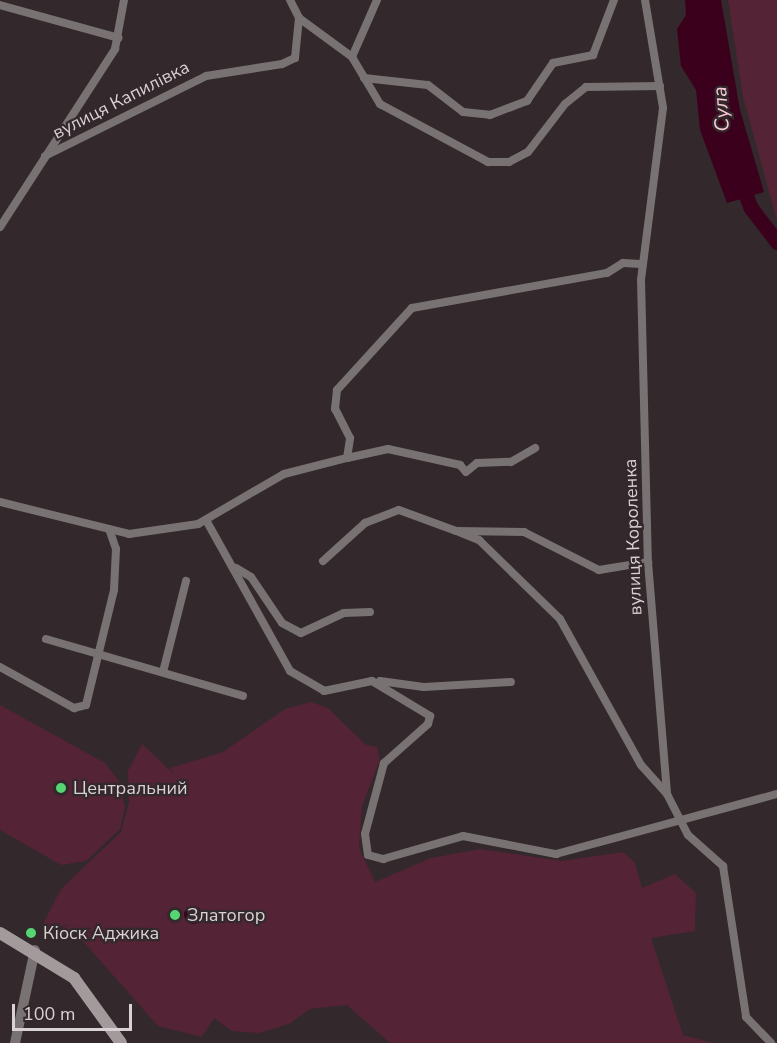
<!DOCTYPE html>
<html>
<head>
<meta charset="utf-8">
<style>
	body { margin:0 }
	#map { position:relative; width:777px; height:1043px; overflow:hidden; background:#33282b; font-family:"Nunito Sans",sans-serif }
	div>[style] { position:absolute }
	.green>* { inset:0; background:#542336 }
	.water>* { inset:0; background:#3b001c }
	.round { border-radius:50% }
	.river>* { height:15px; margin:-7.5px; padding:0 7.5px; transform-origin:7.5px; border-radius:7.5px; background:#3b001c }
	.minor>* { height:8px; margin:-4px; padding:0 4px; transform-origin:4px; border-radius:4px; background:#787273 }
	.tertiary>* { height:10px; margin:-5px; padding:0 5px; transform-origin:5px; border-radius:5px; background:#787273 }
	.secondary>* { height:12px; margin:-6px; padding:0 6px; transform-origin:6px; border-radius:6px; background:#a39a9c }
	.dots>* { width:16px; height:16px; translate:-50% -50%; box-sizing:border-box; border:3px solid #33282b; border-radius:50% }
	span { translate:-50% -50%; white-space:nowrap; text-align:center; line-height:1.15; -webkit-text-stroke:4.5px #33282b; paint-order:stroke }
	.street-label { font-size:18px; color:#d9d2d4 }
	.poi-label { font-size:18px; color:#d9d2d4 }
	.left { translate:0 -50%; text-align:left }
	.water-label { font-size:20px; color:#fdcbda; font-style:italic }
	.scale { position:absolute; left:12px; top:1004px; width:120px; height:27px; box-sizing:border-box; border:3px solid #d9d2d4; border-top:0; padding-left:8px; font-size:18px; line-height:21px; white-space:nowrap; color:#d9d2d4; -webkit-text-stroke:4px #33282b; paint-order:stroke }
</style>
</head>
<body>
<div id="map">
	<div class="green">
		<i style="clip-path:polygon(728px 0,777px 0,777px 221px,743px 97px)"></i>
		<i style="clip-path:polygon(311px 702px,328px 708px,366px 745px,377px 747px,380px 760px,362px 806px,359px 848px,375px 882px,431px 858px,480px 849px,562px 861px,623px 852px,635px 863px,642px 888px,675px 874px,696px 893px,695px 931px,651px 938px,683px 1035px,713px 1043px,390px 1043px,347px 1005px,310px 1009px,289px 1024px,259px 1033px,232px 1031px,214px 1018px,202px 1037px,158px 1026px,73px 930px,54px 938px,52px 933px,70px 924px,50px 929px,43px 924px,61px 889px,121px 832px,129px 803px,128px 771px,142px 744px,174px 774px,170px 768px,223px 752px,285px 709px)"></i>
		<i style="clip-path:polygon(0 705px,105px 763px,119px 781px,125px 807px,120px 829px,86px 861px,61px 865px,0 830px)"></i>
	</div>
	<div class="water">
		<i style="clip-path:polygon(685px 0,721px 0,740px 110px,764px 192px,727px 203px,700px 130px,696px 90px,681px 66px,677px 29px,686px 15px)"></i>
		<i class="round" style="left:184px;top:906px;width:18px;height:18px"></i>
	</div>
	<div class="river">
		<i style="left:740px;top:180px;width:30px;rotate:69deg"></i>
		<i style="left:751px;top:208px;width:43px;rotate:52.6deg"></i>
	</div>
	<div class="minor">
		<i style="left:290px;top:0;width:20px;rotate:63deg"></i>
		<i style="left:645px;top:0;width:109px;rotate:80.5deg"></i>
		<i style="left:663px;top:108px;width:173px;rotate:97.3deg"></i>
		<i style="left:641px;top:280px;width:282px;rotate:88.6deg"></i>
		<i style="left:648px;top:562px;width:233px;rotate:85.3deg"></i>
		<i style="left:667px;top:794px;width:46px;rotate:62.9deg"></i>
		<i style="left:688px;top:835px;width:47px;rotate:41.5deg"></i>
		<i style="left:723px;top:866px;width:153px;rotate:81.3deg"></i>
		<i style="left:746px;top:1017px;width:36px;rotate:46deg"></i>
		<i style="left:0;top:5px;width:123px;rotate:15.5deg"></i>
		<i style="left:352px;top:57px;width:62px;rotate:-66.3deg"></i>
		<i style="left:364px;top:78px;width:64px;rotate:6.2deg"></i>
		<i style="left:428px;top:85px;width:44px;rotate:37.6deg"></i>
		<i style="left:463px;top:112px;width:27px;rotate:6deg"></i>
		<i style="left:490px;top:115px;width:40px;rotate:-21deg"></i>
		<i style="left:527px;top:101px;width:46px;rotate:-55.6deg"></i>
		<i style="left:553px;top:63px;width:41px;rotate:-11.3deg"></i>
		<i style="left:593px;top:55px;width:59px;rotate:-69.1deg"></i>
		<i style="left:45px;top:156px;width:180px;rotate:-26.4deg"></i>
		<i style="left:206px;top:76px;width:77px;rotate:-9deg"></i>
		<i style="left:282px;top:64px;width:14px;rotate:-25deg"></i>
		<i style="left:295px;top:58px;width:40px;rotate:-84.3deg"></i>
		<i style="left:299px;top:18px;width:66px;rotate:36.3deg"></i>
		<i style="left:352px;top:57px;width:55px;rotate:59.2deg"></i>
		<i style="left:380px;top:104px;width:123px;rotate:28.2deg"></i>
		<i style="left:488px;top:162px;width:21px"></i>
		<i style="left:509px;top:162px;width:21px;rotate:-28deg"></i>
		<i style="left:528px;top:152px;width:61px;rotate:-52.4deg"></i>
		<i style="left:565px;top:104px;width:27px;rotate:-39deg"></i>
		<i style="left:586px;top:87px;width:74px;rotate:-0.8deg"></i>
		<i style="left:0;top:227px;width:212px;rotate:-57.1deg"></i>
		<i style="left:115px;top:49px;width:50px;rotate:-79.6deg"></i>
		<i style="left:347px;top:458px;width:42px;rotate:-12.4deg"></i>
		<i style="left:388px;top:449px;width:74px;rotate:12.5deg"></i>
		<i style="left:460px;top:465px;width:9px;rotate:49deg"></i>
		<i style="left:466px;top:472px;width:14px;rotate:-39deg"></i>
		<i style="left:477px;top:463px;width:34px;rotate:-2deg"></i>
		<i style="left:511px;top:462px;width:28px;rotate:-30deg"></i>
		<i style="left:0;top:502px;width:133px;rotate:13.9deg"></i>
		<i style="left:129px;top:534px;width:70px;rotate:-8.2deg"></i>
		<i style="left:198px;top:524px;width:99px;rotate:-30.2deg"></i>
		<i style="left:284px;top:474px;width:65px;rotate:-14.3deg"></i>
		<i style="left:347px;top:458px;width:20px;rotate:-81deg"></i>
		<i style="left:350px;top:438px;width:33px;rotate:-117deg"></i>
		<i style="left:335px;top:409px;width:19px;rotate:-84deg"></i>
		<i style="left:337px;top:390px;width:111px;rotate:-47.6deg"></i>
		<i style="left:412px;top:308px;width:198px;rotate:-10.2deg"></i>
		<i style="left:607px;top:273px;width:19px;rotate:-32deg"></i>
		<i style="left:623px;top:263px;width:18px;rotate:3deg"></i>
		<i style="left:206px;top:520px;width:173px;rotate:60.9deg"></i>
		<i style="left:290px;top:671px;width:39px;rotate:30deg"></i>
		<i style="left:324px;top:691px;width:49px;rotate:-11.8deg"></i>
		<i style="left:372px;top:681px;width:68px;rotate:31.1deg"></i>
		<i style="left:430px;top:716px;width:8px;rotate:104deg"></i>
		<i style="left:428px;top:724px;width:59px;rotate:138.4deg"></i>
		<i style="left:384px;top:763px;width:73px;rotate:105deg"></i>
		<i style="left:365px;top:834px;width:21px;rotate:82deg"></i>
		<i style="left:368px;top:855px;width:16px;rotate:15deg"></i>
		<i style="left:383px;top:859px;width:83px;rotate:-16deg"></i>
		<i style="left:463px;top:836px;width:95px;rotate:11deg"></i>
		<i style="left:556px;top:854px;width:229px;rotate:-15.2deg"></i>
		<i style="left:459px;top:532px;width:22px;rotate:22deg"></i>
		<i style="left:479px;top:540px;width:113px;rotate:44.3deg"></i>
		<i style="left:560px;top:619px;width:167px;rotate:61deg"></i>
		<i style="left:641px;top:765px;width:39px;rotate:48deg"></i>
		<i style="left:323px;top:561px;width:57px;rotate:-42.1deg"></i>
		<i style="left:365px;top:523px;width:36px;rotate:-21deg"></i>
		<i style="left:399px;top:510px;width:61px;rotate:20.2deg"></i>
		<i style="left:456px;top:531px;width:68px;rotate:0.8deg"></i>
		<i style="left:524px;top:532px;width:84px;rotate:26.9deg"></i>
		<i style="left:599px;top:570px;width:50px;rotate:-9.3deg"></i>
		<i style="left:236px;top:568px;width:17px;rotate:31deg"></i>
		<i style="left:251px;top:577px;width:55px;rotate:56deg"></i>
		<i style="left:282px;top:623px;width:21px;rotate:28deg"></i>
		<i style="left:301px;top:633px;width:47px;rotate:-24.9deg"></i>
		<i style="left:344px;top:613px;width:26px;rotate:-2deg"></i>
		<i style="left:46px;top:639px;width:205px;rotate:16.1deg"></i>
		<i style="left:0;top:667px;width:85px;rotate:29deg"></i>
		<i style="left:74px;top:708px;width:12px;rotate:-14deg"></i>
		<i style="left:86px;top:705px;width:118px;rotate:-76.3deg"></i>
		<i style="left:114px;top:590px;width:41px;rotate:-87.2deg"></i>
		<i style="left:116px;top:549px;width:21px;rotate:-109deg"></i>
		<i style="left:163px;top:672px;width:94px;rotate:-75.8deg"></i>
		<i style="left:380px;top:681px;width:44px;rotate:7.8deg"></i>
		<i style="left:424px;top:687px;width:87px;rotate:-3.3deg"></i>
	</div>
	<div class="tertiary">
		<i style="left:15px;top:1043px;width:95px;rotate:-77.9deg"></i>
	</div>
	<div class="secondary">
		<i style="left:0;top:933px;width:87px;rotate:31.3deg"></i>
		<i style="left:74px;top:978px;width:80px;rotate:54.1deg"></i>
	</div>
	<div class="dots">
		<i style="left:61px;top:788px;background:#55d672"></i>
		<i style="left:175px;top:915px;background:#55d672"></i>
		<i style="left:31px;top:933px;background:#55d672"></i>
	</div>
	<div class="street-label">
		<span style="left:121px;top:100px;rotate:-27deg">вулиця Капилівка</span>
		<span style="left:633px;top:537px;rotate:-92deg">вулиця Короленка</span>
	</div>
	<div class="poi-label">
		<span class="left" style="left:73px;top:788px">Центральний</span>
		<span class="left" style="left:187px;top:915px">Златогор</span>
		<span class="left" style="left:43px;top:933px">Кіоск Аджика</span>
	</div>
	<div class="water-label">
		<span style="left:721px;top:109px;rotate:-94deg">Сула</span>
	</div>
	<div class="scale">100 m</div>
</div>
</body>
</html>
